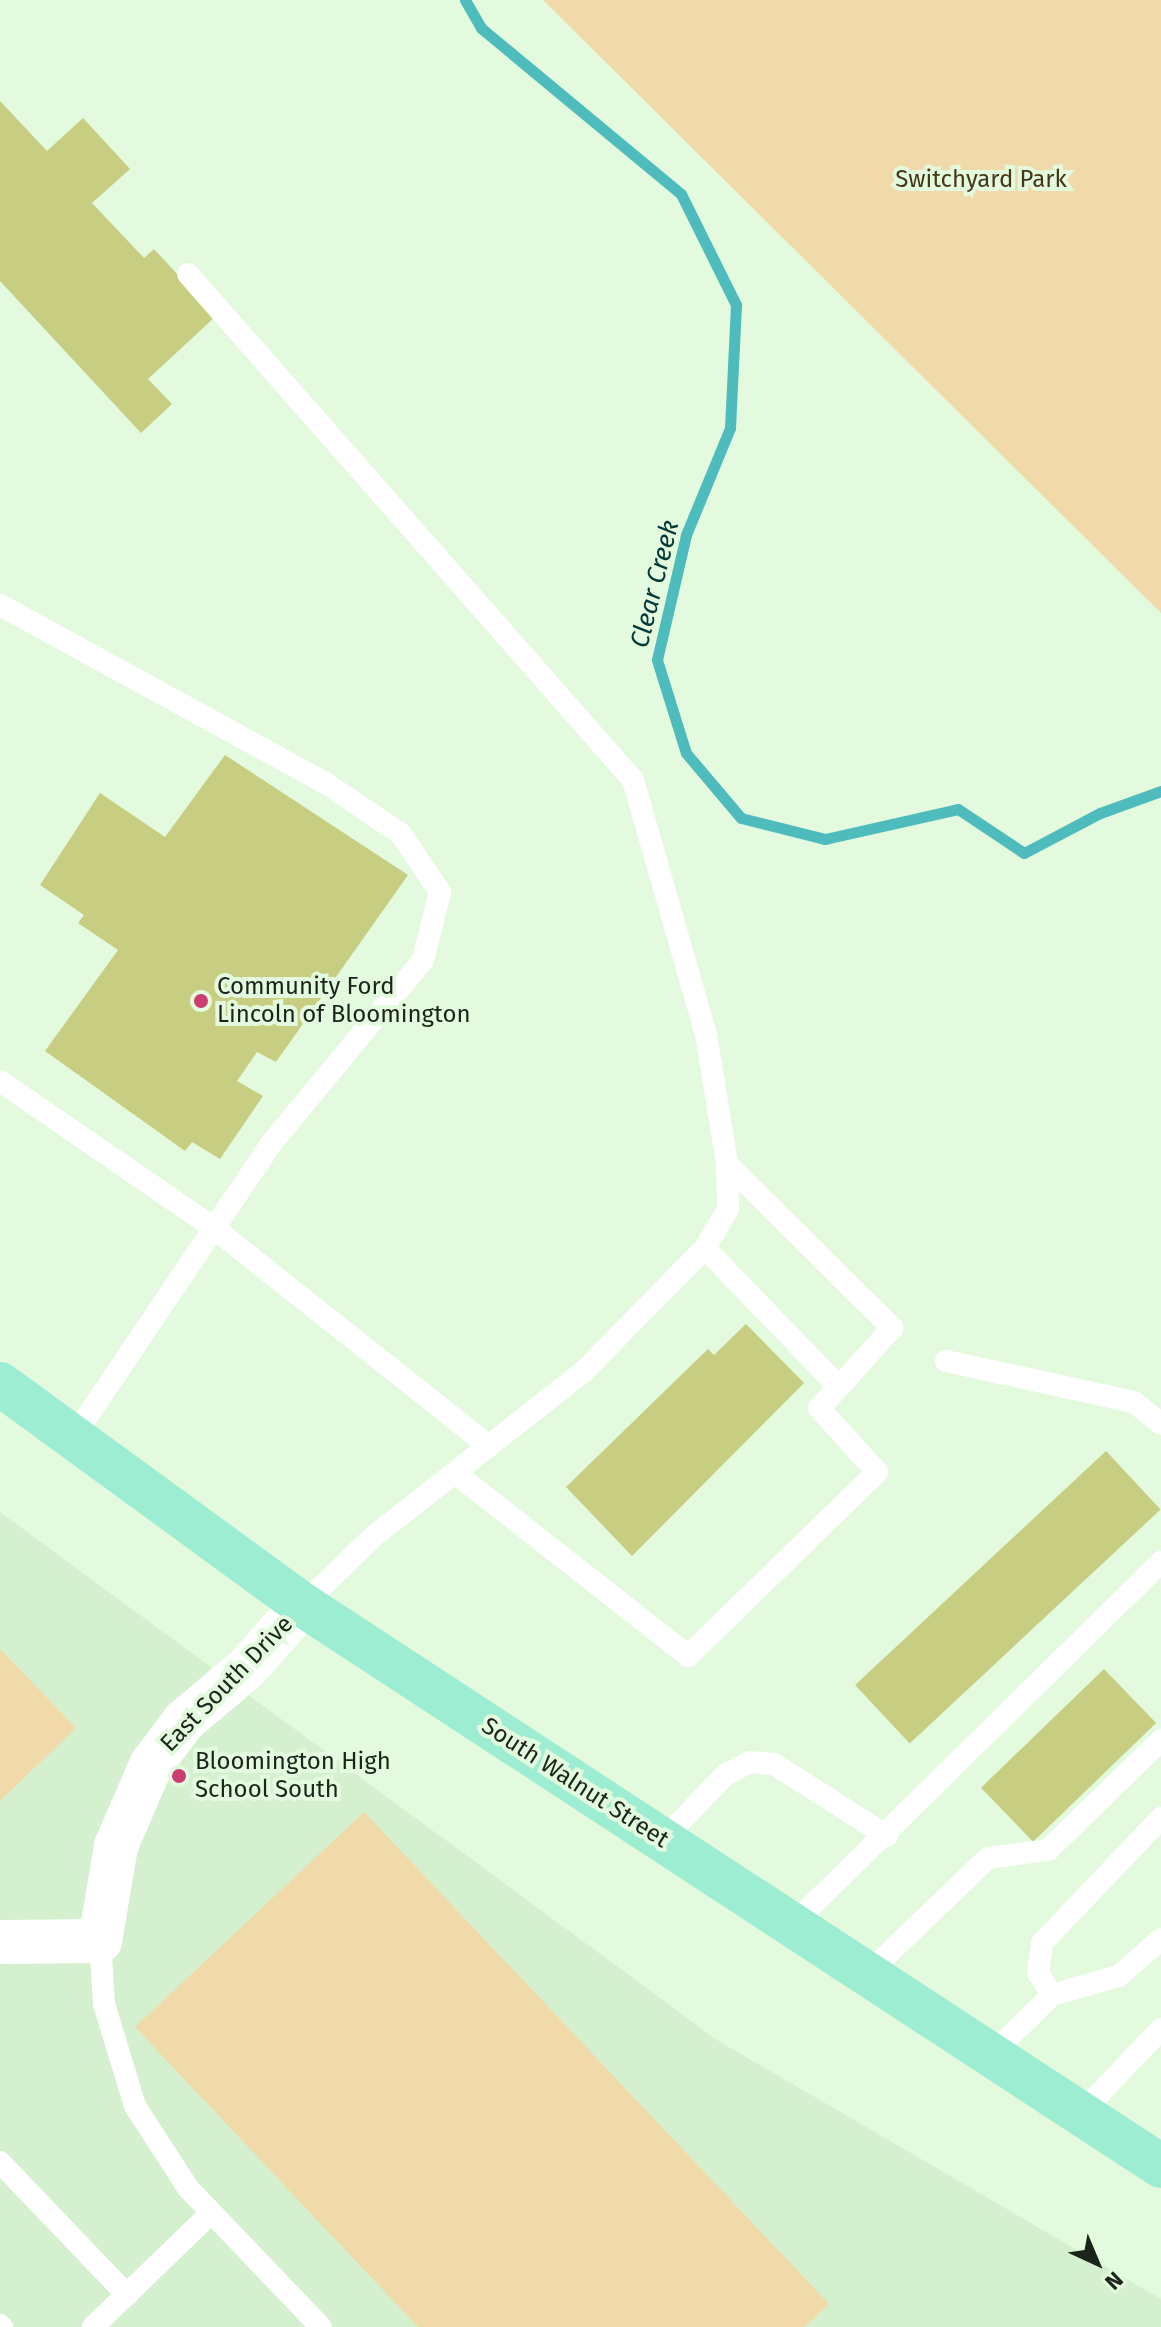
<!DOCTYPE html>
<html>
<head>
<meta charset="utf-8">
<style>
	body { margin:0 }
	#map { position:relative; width:1161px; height:2327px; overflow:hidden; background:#e3fade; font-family:"Fira Sans",sans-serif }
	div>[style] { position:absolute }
	.built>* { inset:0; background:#d4f0ce }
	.green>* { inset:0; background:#f1daa9 }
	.stream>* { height:11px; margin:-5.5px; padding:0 5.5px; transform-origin:5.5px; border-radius:5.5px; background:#4ebbbc }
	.building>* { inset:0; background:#c7ce81; transform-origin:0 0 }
	.service>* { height:22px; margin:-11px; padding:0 11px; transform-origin:11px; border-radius:11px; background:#fff }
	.minor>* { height:44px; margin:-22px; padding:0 22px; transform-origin:22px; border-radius:22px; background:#fff }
	.primary>* { height:44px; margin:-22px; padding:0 22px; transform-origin:22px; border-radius:22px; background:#9cedd2 }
	.dots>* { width:22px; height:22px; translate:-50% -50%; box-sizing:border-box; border:4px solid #e3fade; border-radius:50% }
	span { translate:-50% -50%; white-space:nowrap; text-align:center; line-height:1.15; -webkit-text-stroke:8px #e3fade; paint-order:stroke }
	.park-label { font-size:24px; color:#463717 }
	.poi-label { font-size:24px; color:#1b241a }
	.left { translate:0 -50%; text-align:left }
	.street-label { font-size:24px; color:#1b241a }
	.water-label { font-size:26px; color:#023838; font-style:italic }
	.north { position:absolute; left:1057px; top:2223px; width:80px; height:80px; -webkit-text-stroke:6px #e3fade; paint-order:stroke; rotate:136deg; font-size:22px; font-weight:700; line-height:32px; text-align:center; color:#1b241a }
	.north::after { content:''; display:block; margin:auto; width:28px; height:36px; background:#1b241a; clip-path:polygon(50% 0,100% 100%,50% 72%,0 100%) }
</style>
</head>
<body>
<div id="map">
	<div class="built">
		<i style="clip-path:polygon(0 1512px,717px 2040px,1161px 2299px,1161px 2327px,0 2327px)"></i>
	</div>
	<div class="green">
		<i style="clip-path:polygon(543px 0,1161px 0,1161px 613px)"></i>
		<i style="clip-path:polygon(0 1649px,76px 1728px,0 1801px)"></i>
		<i style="clip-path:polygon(364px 1812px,829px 2304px,805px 2327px,418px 2327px,135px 2027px)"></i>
	</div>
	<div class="stream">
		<i style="left:465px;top:0;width:32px;rotate:60deg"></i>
		<i style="left:481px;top:28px;width:260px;rotate:39.7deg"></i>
		<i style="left:681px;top:194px;width:124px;rotate:63.6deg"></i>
		<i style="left:736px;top:305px;width:123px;rotate:92.8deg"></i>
		<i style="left:730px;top:428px;width:116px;rotate:112.4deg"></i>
		<i style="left:686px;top:535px;width:128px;rotate:103.1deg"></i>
		<i style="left:657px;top:660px;width:97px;rotate:72.7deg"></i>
		<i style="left:686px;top:753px;width:85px;rotate:49.8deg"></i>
		<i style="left:741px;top:818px;width:87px;rotate:14deg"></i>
		<i style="left:825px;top:839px;width:136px;rotate:-12.7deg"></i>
		<i style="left:958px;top:809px;width:79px;rotate:33.7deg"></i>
		<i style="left:1024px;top:853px;width:86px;rotate:-27.8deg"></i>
		<i style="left:1100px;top:813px;width:65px;rotate:-19.8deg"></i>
	</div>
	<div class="building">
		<i style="clip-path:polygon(0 101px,47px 151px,83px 118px,130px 169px,92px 203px,144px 258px,154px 249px,216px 316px,148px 379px,172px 404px,141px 433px,0 281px)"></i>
		<i style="clip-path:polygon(225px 755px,408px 875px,276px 1062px,257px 1052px,237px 1081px,263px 1096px,220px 1159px,192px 1142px,185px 1151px,45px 1051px,118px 950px,78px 923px,84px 915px,40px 885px,100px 793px,165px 837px)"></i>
		<i style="clip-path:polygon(746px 1324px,804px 1383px,632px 1556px,566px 1487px,708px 1349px,714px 1355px)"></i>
		<i style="left:1106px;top:1451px;width:80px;height:343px;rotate:47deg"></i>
		<i style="left:1104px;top:1669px;width:75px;height:171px;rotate:46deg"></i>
	</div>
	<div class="service">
		<i style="left:188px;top:274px;width:674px;rotate:48.67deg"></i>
		<i style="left:633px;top:780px;width:264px;rotate:74deg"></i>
		<i style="left:706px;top:1034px;width:132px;rotate:80.8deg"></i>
		<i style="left:727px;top:1164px;width:45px;rotate:88.7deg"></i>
		<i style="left:728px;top:1209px;width:45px;rotate:120.5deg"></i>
		<i style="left:705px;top:1248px;width:174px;rotate:134.5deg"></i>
		<i style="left:583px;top:1372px;width:264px;rotate:141.9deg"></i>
		<i style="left:375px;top:1535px;width:100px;rotate:135.8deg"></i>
		<i style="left:0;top:605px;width:373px;rotate:28.7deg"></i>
		<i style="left:327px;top:784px;width:89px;rotate:34deg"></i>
		<i style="left:401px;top:834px;width:70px;rotate:56.1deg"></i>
		<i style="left:440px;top:892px;width:70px;rotate:104deg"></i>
		<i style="left:423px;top:960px;width:235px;rotate:129.6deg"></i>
		<i style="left:273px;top:1141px;width:357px;rotate:124deg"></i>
		<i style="left:0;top:1081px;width:261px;rotate:34.5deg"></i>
		<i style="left:215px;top:1229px;width:350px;rotate:38.4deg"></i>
		<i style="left:727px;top:1164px;width:233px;rotate:44.8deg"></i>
		<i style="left:892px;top:1328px;width:79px;rotate:131.9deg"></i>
		<i style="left:946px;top:1361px;width:192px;rotate:12.3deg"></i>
		<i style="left:1134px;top:1402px;width:35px;rotate:39deg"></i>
		<i style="left:455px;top:1473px;width:296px;rotate:38.1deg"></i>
		<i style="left:688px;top:1656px;width:264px;rotate:-44.2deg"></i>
		<i style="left:877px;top:1472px;width:86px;rotate:-132.2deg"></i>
		<i style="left:819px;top:1408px;width:29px;rotate:-46deg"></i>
		<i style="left:839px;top:1387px;width:193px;rotate:-134deg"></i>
		<i style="left:663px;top:1840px;width:90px;rotate:-46.4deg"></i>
		<i style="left:725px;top:1775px;width:27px;rotate:-28deg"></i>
		<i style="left:749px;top:1762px;width:25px;rotate:5deg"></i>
		<i style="left:774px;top:1764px;width:134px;rotate:32.5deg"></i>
		<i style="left:792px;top:1925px;width:518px;rotate:-44.53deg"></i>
		<i style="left:100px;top:1941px;width:63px;rotate:86.4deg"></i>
		<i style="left:104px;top:2004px;width:107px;rotate:73.1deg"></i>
		<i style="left:135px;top:2106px;width:98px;rotate:57.1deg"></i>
		<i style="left:188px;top:2188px;width:192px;rotate:46.3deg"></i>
		<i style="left:867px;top:1974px;width:168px;rotate:-43.8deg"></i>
		<i style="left:988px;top:1858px;width:61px;rotate:-7.6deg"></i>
		<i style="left:1048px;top:1850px;width:158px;rotate:-44.2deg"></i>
		<i style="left:1052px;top:1995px;width:26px;rotate:-122deg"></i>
		<i style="left:1038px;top:1973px;width:30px;rotate:-82deg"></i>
		<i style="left:1042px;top:1943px;width:173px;rotate:-46.4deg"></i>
		<i style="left:991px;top:2055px;width:86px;rotate:-44.5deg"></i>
		<i style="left:1052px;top:1995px;width:70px;rotate:-15.8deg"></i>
		<i style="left:1119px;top:1976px;width:56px;rotate:-41.4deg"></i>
		<i style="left:1081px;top:2113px;width:116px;rotate:-46.4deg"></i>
		<i style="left:0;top:2162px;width:184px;rotate:46.3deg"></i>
		<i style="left:0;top:2325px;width:3px;rotate:45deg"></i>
		<i style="left:93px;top:2327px;width:164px;rotate:-44deg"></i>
	</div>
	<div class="minor">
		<i style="left:0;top:1942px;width:100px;rotate:-0.6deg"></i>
		<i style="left:100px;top:1941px;width:96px;rotate:-80.4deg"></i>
		<i style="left:116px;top:1846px;width:88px;rotate:-66.6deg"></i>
		<i style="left:151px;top:1765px;width:55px;rotate:-53.1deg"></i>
		<i style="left:184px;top:1721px;width:82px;rotate:-40.1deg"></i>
		<i style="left:247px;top:1668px;width:84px;rotate:-48.4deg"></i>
	</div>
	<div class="primary">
		<i style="left:0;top:1384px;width:375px;rotate:36.1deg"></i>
		<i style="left:303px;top:1605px;width:1025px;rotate:33.18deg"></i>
	</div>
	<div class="dots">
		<i style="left:201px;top:1001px;background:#ca3e71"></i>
		<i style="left:179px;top:1776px;background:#ca3e71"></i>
	</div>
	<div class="park-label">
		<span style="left:981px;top:180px">Switchyard Park</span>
	</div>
	<div class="poi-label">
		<span class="left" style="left:217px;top:1001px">Community Ford<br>Lincoln of Bloomington</span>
		<span class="left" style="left:195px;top:1776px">Bloomington High<br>School South</span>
	</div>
	<div class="street-label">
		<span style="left:227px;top:1684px;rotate:-46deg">East South Drive</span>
		<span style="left:575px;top:1783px;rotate:33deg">South Walnut Street</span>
	</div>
	<div class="water-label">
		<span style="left:655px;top:584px;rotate:-76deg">Clear Creek</span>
	</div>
	<div class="north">N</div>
</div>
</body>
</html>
